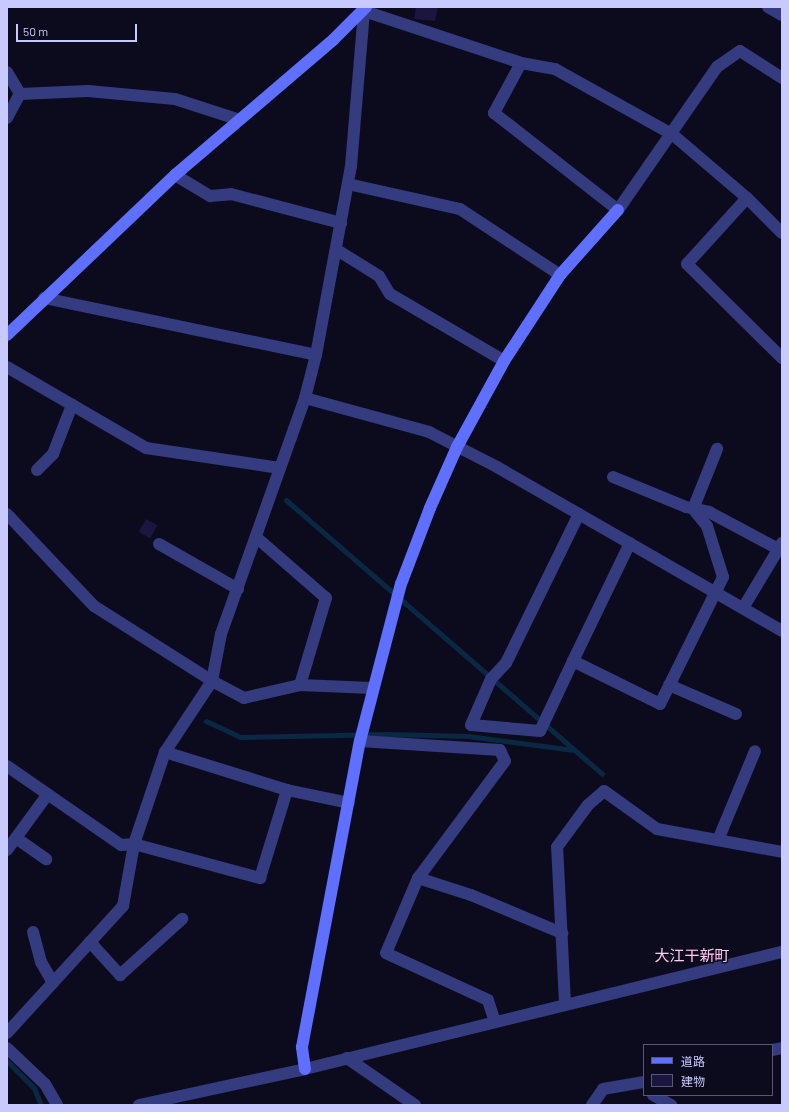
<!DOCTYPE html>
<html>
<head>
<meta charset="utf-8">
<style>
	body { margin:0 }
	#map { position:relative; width:789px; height:1112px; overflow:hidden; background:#0c0b1e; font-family:Barlow,"Noto Sans JP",sans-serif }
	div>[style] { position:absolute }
	.stream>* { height:5px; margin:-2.5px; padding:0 2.5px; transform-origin:2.5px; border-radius:2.5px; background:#0a2843 }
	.building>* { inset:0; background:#1a163f; transform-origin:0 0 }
	.street>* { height:12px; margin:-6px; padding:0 6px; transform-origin:6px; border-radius:6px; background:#343b7f }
	.secondary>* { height:12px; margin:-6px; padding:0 6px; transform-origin:6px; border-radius:6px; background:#5f6fff }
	span { translate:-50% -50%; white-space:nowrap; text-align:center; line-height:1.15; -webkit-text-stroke:3px #0c0b1e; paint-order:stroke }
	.neighbourhood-label { font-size:15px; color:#ffcaf2 }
	.frame { position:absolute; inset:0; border:8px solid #c8c9ff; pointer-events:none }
	.legend { position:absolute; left:643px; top:1044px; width:130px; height:52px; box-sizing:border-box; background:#0c0b1e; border:1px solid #575778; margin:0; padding:5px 7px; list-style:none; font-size:12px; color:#c8c9ff }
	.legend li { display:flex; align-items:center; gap:8px; height:20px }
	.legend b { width:20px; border:1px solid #575778 }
	.scale { position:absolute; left:16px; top:24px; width:121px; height:18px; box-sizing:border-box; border:2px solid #c8c9ff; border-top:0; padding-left:5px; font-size:12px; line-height:14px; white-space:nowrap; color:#c8c9ff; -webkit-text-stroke:3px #0c0b1e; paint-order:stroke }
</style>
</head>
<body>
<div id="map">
	<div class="stream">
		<i style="left:286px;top:500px;width:418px;rotate:40.9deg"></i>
		<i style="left:206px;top:721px;width:38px;rotate:25deg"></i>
		<i style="left:240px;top:737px;width:146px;rotate:-1.2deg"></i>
		<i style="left:386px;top:734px;width:82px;rotate:1.4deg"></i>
		<i style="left:468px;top:736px;width:107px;rotate:7.5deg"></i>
		<i style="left:7px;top:1061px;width:38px;rotate:45deg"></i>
		<i style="left:34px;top:1088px;width:18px;rotate:68deg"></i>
	</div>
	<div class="building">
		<i style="clip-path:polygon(416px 7px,438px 7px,435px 21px,414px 19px)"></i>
		<i style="left:146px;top:519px;width:13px;height:15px;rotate:29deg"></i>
	</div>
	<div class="street">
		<i style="left:768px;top:7px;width:16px;rotate:30deg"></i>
		<i style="left:521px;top:63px;width:57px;rotate:118.4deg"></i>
		<i style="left:494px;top:113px;width:157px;rotate:38deg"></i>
		<i style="left:618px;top:210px;width:174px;rotate:-55.3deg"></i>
		<i style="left:717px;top:67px;width:28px;rotate:-35deg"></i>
		<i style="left:740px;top:51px;width:50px;rotate:32.7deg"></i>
		<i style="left:7px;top:72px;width:26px;rotate:59deg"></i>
		<i style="left:20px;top:94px;width:68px;rotate:-2.5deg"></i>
		<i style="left:88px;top:91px;width:87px;rotate:5.3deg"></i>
		<i style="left:175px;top:99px;width:65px;rotate:17.9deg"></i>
		<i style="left:7px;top:118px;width:27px;rotate:-62deg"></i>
		<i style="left:175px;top:175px;width:41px;rotate:31deg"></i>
		<i style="left:210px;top:196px;width:21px;rotate:-5deg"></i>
		<i style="left:231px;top:194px;width:114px;rotate:14.8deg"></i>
		<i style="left:348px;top:184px;width:115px;rotate:12.6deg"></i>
		<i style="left:460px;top:209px;width:120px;rotate:33.4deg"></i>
		<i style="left:747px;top:198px;width:89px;rotate:132.3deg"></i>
		<i style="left:687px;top:264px;width:134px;rotate:44.7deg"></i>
		<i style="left:337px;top:250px;width:49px;rotate:31.8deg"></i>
		<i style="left:379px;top:276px;width:21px;rotate:59deg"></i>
		<i style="left:390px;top:294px;width:132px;rotate:30.4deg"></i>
		<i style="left:44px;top:298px;width:278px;rotate:11.8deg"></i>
		<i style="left:7px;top:367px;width:161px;rotate:30.2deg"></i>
		<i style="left:146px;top:448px;width:135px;rotate:8.5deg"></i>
		<i style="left:305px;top:398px;width:129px;rotate:15.3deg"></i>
		<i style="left:429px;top:432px;width:76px;rotate:27.2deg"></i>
		<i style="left:497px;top:467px;width:329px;rotate:29.9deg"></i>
		<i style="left:37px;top:470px;width:23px;rotate:-45deg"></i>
		<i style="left:53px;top:454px;width:53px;rotate:-68.8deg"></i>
		<i style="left:613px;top:477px;width:79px;rotate:22.3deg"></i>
		<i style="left:686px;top:507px;width:24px;rotate:12deg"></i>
		<i style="left:709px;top:512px;width:83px;rotate:28.1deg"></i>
		<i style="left:7px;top:514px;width:127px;rotate:46.6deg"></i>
		<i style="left:94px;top:606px;width:140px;rotate:32.4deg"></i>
		<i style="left:212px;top:681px;width:48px;rotate:-79.2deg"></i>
		<i style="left:221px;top:634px;width:251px;rotate:-70.4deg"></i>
		<i style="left:305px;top:398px;width:44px;rotate:-75.7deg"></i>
		<i style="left:316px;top:355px;width:192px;rotate:-79.5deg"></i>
		<i style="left:351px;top:166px;width:156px;rotate:-85.2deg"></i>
		<i style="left:364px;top:11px;width:165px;rotate:18.3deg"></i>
		<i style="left:521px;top:63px;width:35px;rotate:10deg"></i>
		<i style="left:555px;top:69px;width:134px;rotate:29.1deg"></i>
		<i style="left:672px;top:134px;width:99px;rotate:40.5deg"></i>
		<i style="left:747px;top:198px;width:49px;rotate:45deg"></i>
		<i style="left:630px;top:543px;width:131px;rotate:115.8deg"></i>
		<i style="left:573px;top:661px;width:97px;rotate:26.3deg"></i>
		<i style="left:660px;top:704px;width:142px;rotate:-63.6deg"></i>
		<i style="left:723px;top:577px;width:53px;rotate:-107.4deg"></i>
		<i style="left:707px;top:526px;width:22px;rotate:-129deg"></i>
		<i style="left:693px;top:509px;width:65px;rotate:-68.2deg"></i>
		<i style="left:159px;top:544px;width:91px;rotate:29.7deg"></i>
		<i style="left:743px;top:608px;width:76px;rotate:-59deg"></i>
		<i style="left:573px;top:661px;width:77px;rotate:115.2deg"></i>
		<i style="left:540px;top:731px;width:69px;rotate:-175deg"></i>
		<i style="left:471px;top:725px;width:50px;rotate:-66.5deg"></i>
		<i style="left:491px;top:679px;width:22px;rotate:-47deg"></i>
		<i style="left:506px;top:663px;width:166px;rotate:-63.9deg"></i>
		<i style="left:300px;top:685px;width:72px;rotate:2.4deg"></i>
		<i style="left:669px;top:685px;width:73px;rotate:23.4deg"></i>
		<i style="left:360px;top:741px;width:140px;rotate:3.7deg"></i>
		<i style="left:500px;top:750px;width:12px;rotate:66deg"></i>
		<i style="left:505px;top:761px;width:146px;rotate:126.6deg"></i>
		<i style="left:7px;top:766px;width:139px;rotate:34.7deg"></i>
		<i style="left:121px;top:845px;width:13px;rotate:-4deg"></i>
		<i style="left:134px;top:844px;width:131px;rotate:15.1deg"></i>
		<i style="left:260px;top:878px;width:92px;rotate:-72.9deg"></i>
		<i style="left:287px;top:790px;width:128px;rotate:-162.7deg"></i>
		<i style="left:287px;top:790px;width:63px;rotate:11.8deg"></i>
		<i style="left:16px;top:838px;width:37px;rotate:35deg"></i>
		<i style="left:718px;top:840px;width:96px;rotate:-67.4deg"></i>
		<i style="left:7px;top:850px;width:69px;rotate:-53.8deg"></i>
		<i style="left:33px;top:932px;width:31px;rotate:75deg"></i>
		<i style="left:41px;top:962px;width:24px;rotate:60deg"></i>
		<i style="left:90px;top:942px;width:45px;rotate:47.7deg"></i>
		<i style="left:120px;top:975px;width:84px;rotate:-42.1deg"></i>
		<i style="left:565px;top:1003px;width:156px;rotate:-92.9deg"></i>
		<i style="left:557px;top:847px;width:52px;rotate:-53.6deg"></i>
		<i style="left:588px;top:805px;width:21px;rotate:-41deg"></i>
		<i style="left:604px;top:791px;width:65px;rotate:35.6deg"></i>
		<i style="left:657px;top:829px;width:127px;rotate:10.4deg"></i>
		<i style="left:495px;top:1022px;width:23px;rotate:-108deg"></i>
		<i style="left:488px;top:1000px;width:112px;rotate:-155.3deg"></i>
		<i style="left:386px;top:953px;width:82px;rotate:-66.9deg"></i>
		<i style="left:418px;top:878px;width:56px;rotate:17.8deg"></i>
		<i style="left:471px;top:895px;width:99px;rotate:22.7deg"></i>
		<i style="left:7px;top:1033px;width:172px;rotate:-47.6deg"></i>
		<i style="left:123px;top:906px;width:63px;rotate:-79.9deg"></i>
		<i style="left:134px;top:844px;width:97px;rotate:-71.4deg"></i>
		<i style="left:165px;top:752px;width:85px;rotate:-56.5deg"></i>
		<i style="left:212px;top:681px;width:36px;rotate:28deg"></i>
		<i style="left:244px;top:698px;width:57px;rotate:-13.1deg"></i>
		<i style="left:300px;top:685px;width:91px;rotate:-73.4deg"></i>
		<i style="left:326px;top:598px;width:91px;rotate:-139deg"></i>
		<i style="left:7px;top:1048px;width:52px;rotate:43.5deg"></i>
		<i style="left:45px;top:1084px;width:24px;rotate:60deg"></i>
		<i style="left:772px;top:1050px;width:10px;rotate:-11deg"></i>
		<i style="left:347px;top:1058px;width:83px;rotate:34.7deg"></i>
		<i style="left:653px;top:1095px;width:21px;rotate:29deg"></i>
		<i style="left:139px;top:1105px;width:170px;rotate:-12.2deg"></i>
		<i style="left:305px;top:1069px;width:491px;rotate:-13.8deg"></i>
		<i style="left:592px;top:1105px;width:19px;rotate:-55deg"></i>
		<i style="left:603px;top:1089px;width:42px;rotate:-9.7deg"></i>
	</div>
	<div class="secondary">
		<i style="left:7px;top:335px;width:232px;rotate:-43.6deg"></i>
		<i style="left:175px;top:175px;width:208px;rotate:-40.5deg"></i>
		<i style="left:333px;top:40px;width:47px;rotate:-45deg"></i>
		<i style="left:305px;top:1069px;width:22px;rotate:-98deg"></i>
		<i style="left:302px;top:1047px;width:311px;rotate:-79.3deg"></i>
		<i style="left:360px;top:741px;width:162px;rotate:-75.4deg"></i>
		<i style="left:401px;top:584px;width:81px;rotate:-69.1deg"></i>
		<i style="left:430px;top:508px;width:67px;rotate:-66.1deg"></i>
		<i style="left:457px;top:447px;width:98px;rotate:-61.3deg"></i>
		<i style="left:504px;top:361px;width:103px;rotate:-56.9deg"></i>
		<i style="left:560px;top:275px;width:87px;rotate:-48.3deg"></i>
	</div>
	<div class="neighbourhood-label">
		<span style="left:692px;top:956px">大江干新町</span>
	</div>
	<div class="frame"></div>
	<ul class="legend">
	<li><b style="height:5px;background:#5f6fff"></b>道路</li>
	<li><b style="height:11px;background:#1a163f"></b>建物</li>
	</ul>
	<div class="scale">50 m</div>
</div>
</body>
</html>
